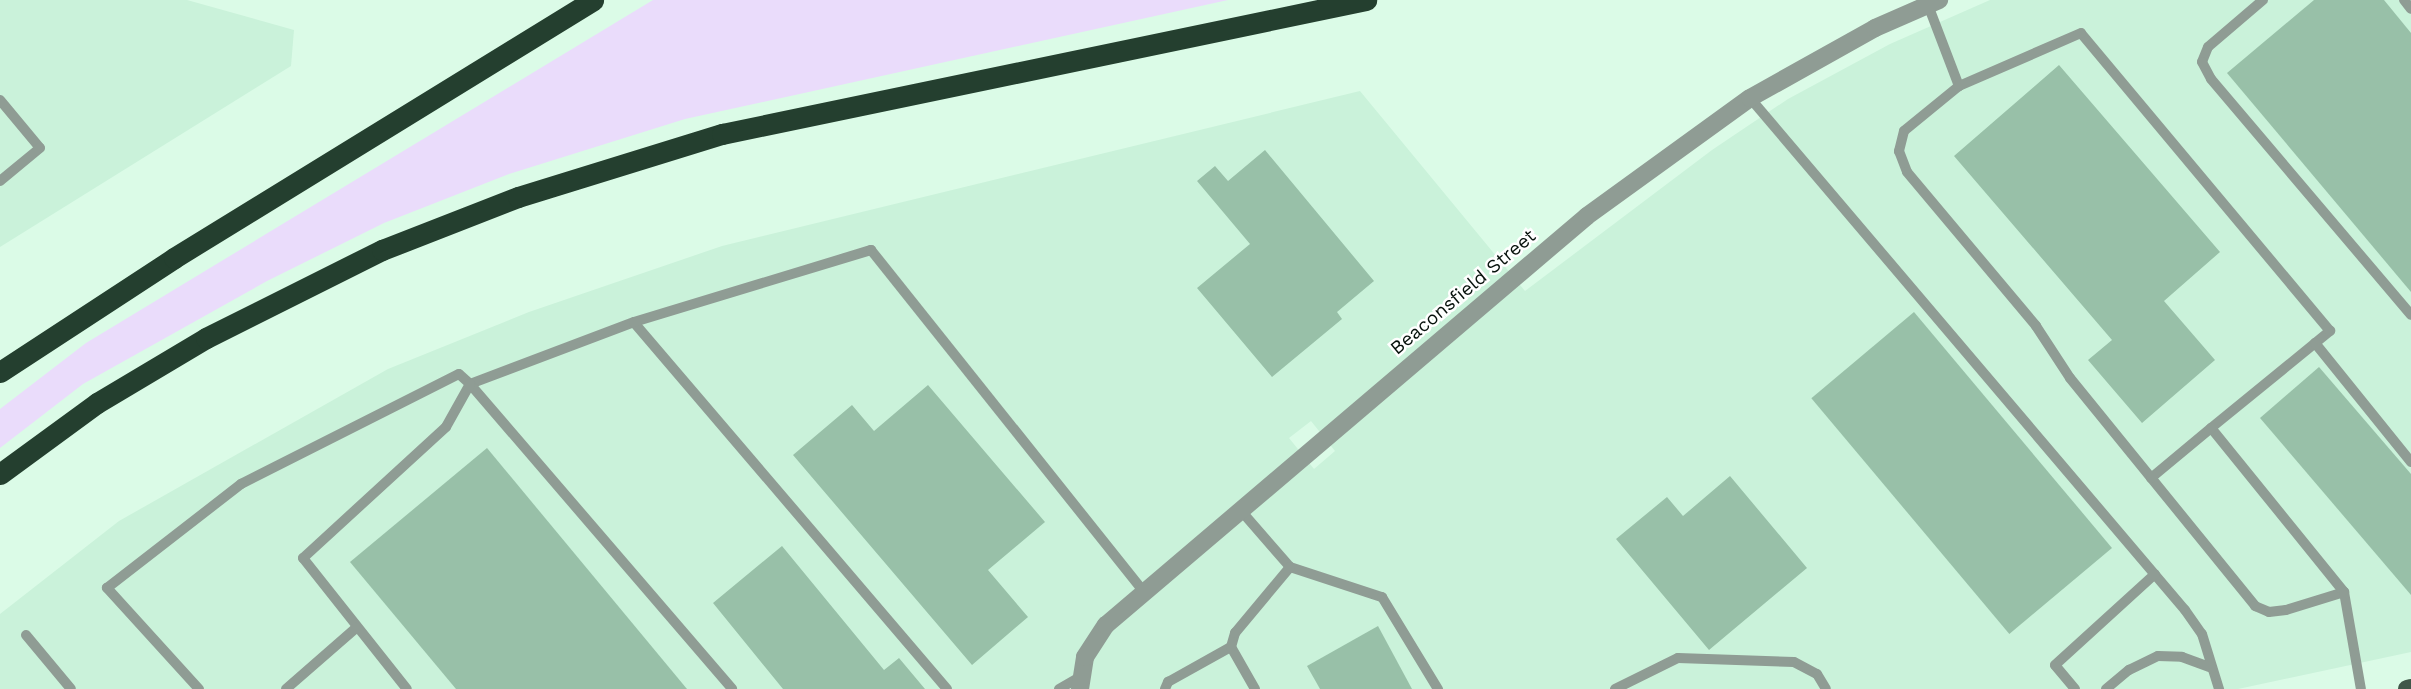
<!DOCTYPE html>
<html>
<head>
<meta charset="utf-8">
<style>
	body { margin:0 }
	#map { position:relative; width:2411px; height:689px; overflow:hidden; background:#dbfbe7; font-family:"Work Sans",sans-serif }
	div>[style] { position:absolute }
	.built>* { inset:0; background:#caf2da }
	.green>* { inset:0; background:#eadcfb }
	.building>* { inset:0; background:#98c0a8; transform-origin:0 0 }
	.service>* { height:10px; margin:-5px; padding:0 5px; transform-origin:5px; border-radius:5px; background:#8f9c94 }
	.minor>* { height:18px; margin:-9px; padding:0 9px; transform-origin:9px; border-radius:9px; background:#8f9c94 }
	.primary>* { height:18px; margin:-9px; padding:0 9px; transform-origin:9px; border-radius:9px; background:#405749 }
	.motorway>* { height:21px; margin:-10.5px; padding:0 10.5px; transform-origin:10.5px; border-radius:10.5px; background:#243f2f }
	span { translate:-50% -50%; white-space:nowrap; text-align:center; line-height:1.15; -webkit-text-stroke:5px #fff; paint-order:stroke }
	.street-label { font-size:19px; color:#07120c }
</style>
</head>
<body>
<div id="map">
	<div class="built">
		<i style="clip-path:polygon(0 0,187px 0,294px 30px,291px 66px,0 247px)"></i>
		<i style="clip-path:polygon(evenodd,1990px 0,2411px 0,2411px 652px,2238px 689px,0 689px,0 614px,119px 521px,388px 369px,529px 312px,722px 246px,1360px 91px,1525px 291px,1712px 150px,1788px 99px,1890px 44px,1990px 0,1311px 421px,1335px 451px,1314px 469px,1289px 438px,1311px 421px)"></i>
	</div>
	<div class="green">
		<i style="clip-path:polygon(653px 0,1228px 0,685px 119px,509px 174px,384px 223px,267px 281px,83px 384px,0 448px,0 409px,86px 343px)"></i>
	</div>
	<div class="building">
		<i style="clip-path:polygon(2314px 0,2384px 0,2411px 33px,2411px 292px,2227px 73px)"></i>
		<i style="clip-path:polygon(2059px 65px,2220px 252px,2164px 301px,2215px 360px,2142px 423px,2088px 360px,2112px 340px,1954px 156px)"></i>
		<i style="clip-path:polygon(1265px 150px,1374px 281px,1337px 312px,1342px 319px,1272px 377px,1197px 288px,1250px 244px,1197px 181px,1215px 166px,1228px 181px)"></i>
		<i style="left:1914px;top:312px;width:308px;height:134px;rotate:50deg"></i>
		<i style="clip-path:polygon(2319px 367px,2411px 474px,2411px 595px,2260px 418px)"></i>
		<i style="clip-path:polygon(928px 385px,1045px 522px,988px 570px,1028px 617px,972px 665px,793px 455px,852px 405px,874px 431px)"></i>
		<i style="clip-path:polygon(487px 448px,687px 689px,456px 689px,350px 562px)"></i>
		<i style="clip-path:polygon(1730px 476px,1807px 568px,1709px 650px,1616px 539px,1667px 497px,1683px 516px)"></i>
		<i style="clip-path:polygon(782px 546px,884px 670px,899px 658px,925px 689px,783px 689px,713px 603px)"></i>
		<i style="clip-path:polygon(1378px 626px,1412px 689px,1320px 689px,1307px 666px)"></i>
	</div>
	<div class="service">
		<i style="left:2263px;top:0;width:72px;rotate:139.5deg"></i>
		<i style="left:2208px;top:47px;width:16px;rotate:112deg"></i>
		<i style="left:2202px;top:62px;width:19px;rotate:62deg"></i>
		<i style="left:2211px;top:79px;width:309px;rotate:49.7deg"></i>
		<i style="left:2404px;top:0;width:11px;rotate:52deg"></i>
		<i style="left:1928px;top:5px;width:87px;rotate:69.1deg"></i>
		<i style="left:1959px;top:86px;width:71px;rotate:140.7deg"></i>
		<i style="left:1904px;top:131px;width:21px;rotate:104deg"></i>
		<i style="left:1899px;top:151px;width:22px;rotate:69deg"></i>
		<i style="left:1907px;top:172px;width:201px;rotate:50deg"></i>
		<i style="left:2036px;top:326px;width:62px;rotate:56.8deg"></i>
		<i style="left:2070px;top:378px;width:294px;rotate:50.9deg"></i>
		<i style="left:2255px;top:606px;width:15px;rotate:23deg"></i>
		<i style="left:2269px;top:612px;width:17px;rotate:-7deg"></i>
		<i style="left:2286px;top:610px;width:61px;rotate:-17.2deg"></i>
		<i style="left:2344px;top:592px;width:211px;rotate:-129deg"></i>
		<i style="left:2211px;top:428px;width:154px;rotate:-39.2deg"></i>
		<i style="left:2330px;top:331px;width:388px;rotate:-129.9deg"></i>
		<i style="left:2081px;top:33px;width:133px;rotate:156.5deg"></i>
		<i style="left:1750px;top:98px;width:672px;rotate:49.65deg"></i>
		<i style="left:2185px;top:610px;width:29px;rotate:55deg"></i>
		<i style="left:2202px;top:634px;width:58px;rotate:72.8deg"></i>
		<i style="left:0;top:100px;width:62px;rotate:50.2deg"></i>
		<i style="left:40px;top:148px;width:52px;rotate:140.5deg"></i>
		<i style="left:634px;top:322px;width:175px;rotate:159.3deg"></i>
		<i style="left:470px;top:384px;width:402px;rotate:49.3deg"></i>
		<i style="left:2315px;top:343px;width:153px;rotate:51.1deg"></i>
		<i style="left:2151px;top:478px;width:78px;rotate:-39.8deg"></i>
		<i style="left:1243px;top:513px;width:72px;rotate:49deg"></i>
		<i style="left:1290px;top:567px;width:97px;rotate:18.1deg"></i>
		<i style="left:1382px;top:597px;width:108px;rotate:58.7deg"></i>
		<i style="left:2344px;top:592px;width:98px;rotate:80.1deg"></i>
		<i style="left:26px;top:635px;width:70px;rotate:50.2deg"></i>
		<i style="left:199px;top:689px;width:137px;rotate:-132.3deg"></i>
		<i style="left:107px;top:588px;width:170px;rotate:-37.8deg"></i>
		<i style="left:241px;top:484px;width:244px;rotate:-26.8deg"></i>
		<i style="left:459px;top:374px;width:15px;rotate:42deg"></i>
		<i style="left:470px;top:384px;width:49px;rotate:119.2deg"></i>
		<i style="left:446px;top:427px;width:194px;rotate:137.5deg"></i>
		<i style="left:303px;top:558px;width:167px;rotate:51.6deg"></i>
		<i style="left:286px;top:689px;width:93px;rotate:-41.1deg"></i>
		<i style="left:947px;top:689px;width:482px;rotate:-130.5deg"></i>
		<i style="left:634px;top:322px;width:248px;rotate:-16.9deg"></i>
		<i style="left:871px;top:250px;width:439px;rotate:51.4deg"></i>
		<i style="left:1059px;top:689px;width:22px;rotate:-30deg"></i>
		<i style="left:1165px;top:689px;width:8px;rotate:-67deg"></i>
		<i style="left:1168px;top:682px;width:72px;rotate:-29.1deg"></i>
		<i style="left:1255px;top:689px;width:48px;rotate:-119.7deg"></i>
		<i style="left:1231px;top:647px;width:15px;rotate:-74deg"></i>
		<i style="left:1235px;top:633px;width:86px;rotate:-50.2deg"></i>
		<i style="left:1615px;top:689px;width:70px;rotate:-26.2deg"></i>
		<i style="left:1678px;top:658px;width:116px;rotate:2deg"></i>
		<i style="left:1794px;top:662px;width:26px;rotate:28deg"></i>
		<i style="left:1817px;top:674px;width:17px;rotate:59deg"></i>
		<i style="left:2075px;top:689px;width:31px;rotate:-130deg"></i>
		<i style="left:2055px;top:665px;width:135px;rotate:-42.3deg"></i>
		<i style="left:2106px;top:689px;width:30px;rotate:-40deg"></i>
		<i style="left:2129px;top:670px;width:32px;rotate:-26deg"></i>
		<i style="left:2158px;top:656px;width:24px;rotate:2deg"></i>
		<i style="left:2182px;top:657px;width:32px;rotate:20deg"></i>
	</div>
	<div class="minor">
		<i style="left:1080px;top:689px;width:32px;rotate:-81deg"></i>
		<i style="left:1085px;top:657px;width:38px;rotate:-57deg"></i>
		<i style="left:1106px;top:625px;width:631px;rotate:-40.37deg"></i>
		<i style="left:1587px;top:216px;width:201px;rotate:-35.9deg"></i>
		<i style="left:1750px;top:98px;width:143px;rotate:-29.2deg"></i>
		<i style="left:1875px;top:28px;width:70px;rotate:-23.6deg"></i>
	</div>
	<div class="primary">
		<i style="left:2407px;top:689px;width:4px;rotate:-14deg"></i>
	</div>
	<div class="motorway">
		<i style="left:0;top:372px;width:208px;rotate:-33.2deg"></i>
		<i style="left:174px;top:258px;width:492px;rotate:-31.6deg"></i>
		<i style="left:0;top:474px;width:120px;rotate:-36.2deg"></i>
		<i style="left:97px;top:403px;width:127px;rotate:-30.8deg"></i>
		<i style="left:206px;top:338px;width:197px;rotate:-26.6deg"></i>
		<i style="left:382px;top:250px;width:146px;rotate:-21.3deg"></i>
		<i style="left:518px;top:197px;width:214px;rotate:-17.2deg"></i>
		<i style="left:722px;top:134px;width:658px;rotate:-11.75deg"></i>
	</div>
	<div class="street-label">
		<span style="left:1463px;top:292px;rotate:-40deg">Beaconsfield Street</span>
	</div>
</div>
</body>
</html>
